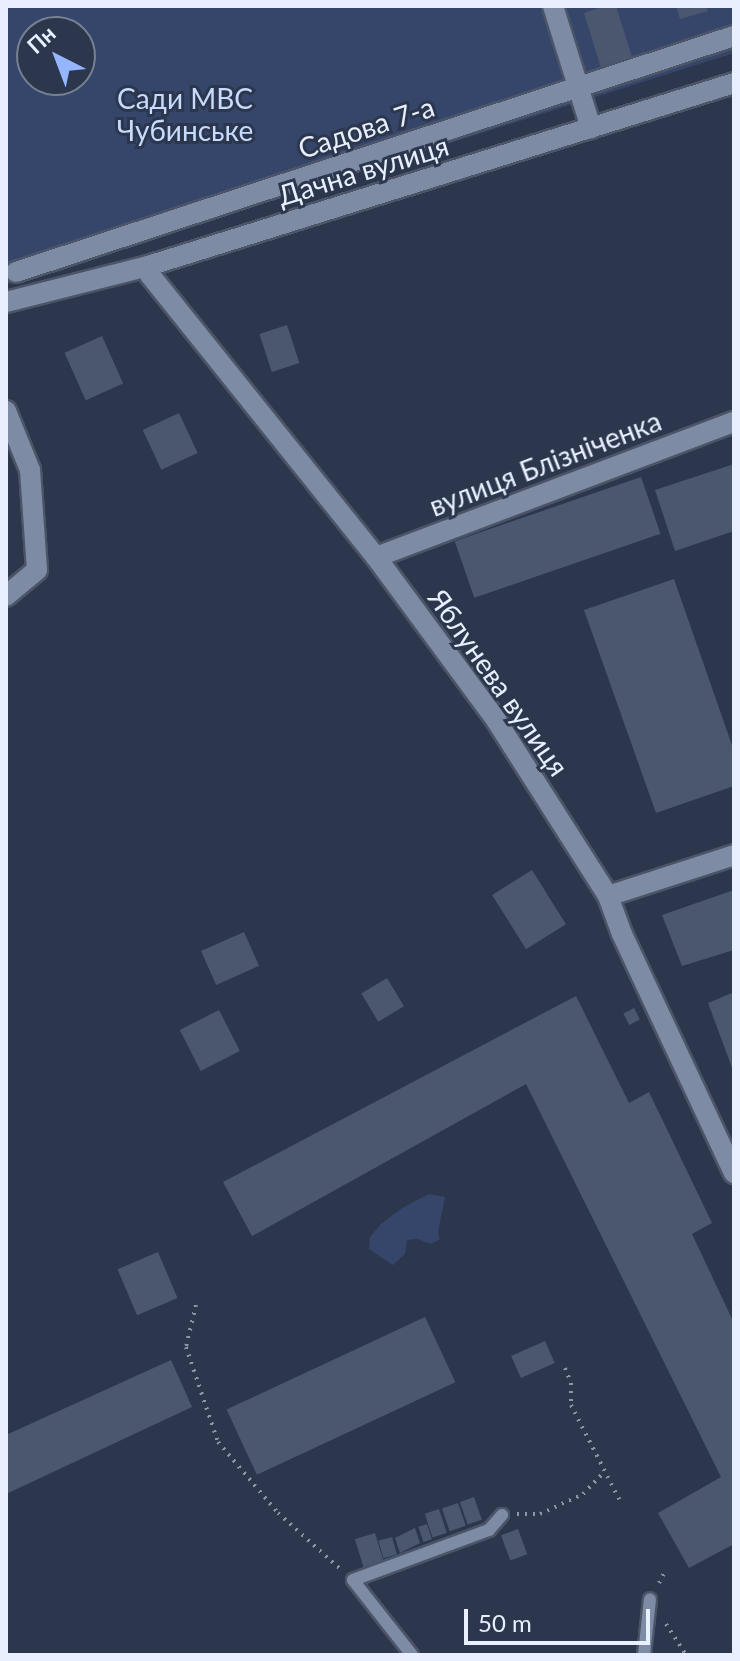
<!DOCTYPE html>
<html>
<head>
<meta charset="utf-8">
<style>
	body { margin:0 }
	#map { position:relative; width:740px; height:1661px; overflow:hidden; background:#2c374d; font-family:Lato,sans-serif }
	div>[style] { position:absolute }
	.green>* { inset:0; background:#35466a }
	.building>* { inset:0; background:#4b576f; transform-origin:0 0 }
	.path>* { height:4px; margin-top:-2px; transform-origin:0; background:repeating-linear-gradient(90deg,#8d96a8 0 2px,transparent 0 8px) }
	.roads { filter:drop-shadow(2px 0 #4c5468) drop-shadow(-2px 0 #4c5468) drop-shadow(0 2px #4c5468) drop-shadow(0 -2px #4c5468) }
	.service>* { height:12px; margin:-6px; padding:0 6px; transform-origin:6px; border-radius:6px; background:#7e8ba5 }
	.minor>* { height:20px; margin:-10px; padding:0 10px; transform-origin:10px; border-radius:10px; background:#7e8ba5 }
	span { translate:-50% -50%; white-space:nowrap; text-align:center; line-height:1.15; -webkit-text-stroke:6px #2c374d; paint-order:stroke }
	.park-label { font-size:28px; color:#c7daff }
	.street-label { font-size:28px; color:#e8effe }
	.frame { position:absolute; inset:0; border:8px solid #e8effe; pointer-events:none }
	.north { position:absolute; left:16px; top:16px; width:80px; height:80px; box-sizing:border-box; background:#2c374d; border:2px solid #778194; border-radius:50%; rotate:318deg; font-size:22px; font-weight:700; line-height:32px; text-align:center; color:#e8effe }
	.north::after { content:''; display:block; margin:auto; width:28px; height:36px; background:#95b6fd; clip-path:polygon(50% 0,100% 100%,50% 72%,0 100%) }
	.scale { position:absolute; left:464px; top:1609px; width:186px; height:36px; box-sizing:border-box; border:4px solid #e8effe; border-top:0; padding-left:10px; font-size:24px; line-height:28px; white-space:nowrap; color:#e8effe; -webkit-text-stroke:6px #2c374d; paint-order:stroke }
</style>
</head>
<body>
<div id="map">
	<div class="green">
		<i style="clip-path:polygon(evenodd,6px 6px,734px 6px,734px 53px,6px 284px,6px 6px,32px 32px,80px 32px,80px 80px,32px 80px,32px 32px)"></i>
		<i style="clip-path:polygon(429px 1194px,445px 1197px,438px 1232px,440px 1239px,431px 1244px,417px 1239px,407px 1240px,405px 1254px,393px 1265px,369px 1249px,370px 1237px,381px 1224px,402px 1208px)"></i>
	</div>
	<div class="building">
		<i style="clip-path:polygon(605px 6px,616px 6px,632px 57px,601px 68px,584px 13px)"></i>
		<i style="clip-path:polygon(676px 6px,706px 6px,708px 11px,680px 19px)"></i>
		<i style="left:287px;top:325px;width:40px;height:29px;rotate:72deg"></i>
		<i style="left:102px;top:336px;width:52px;height:41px;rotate:66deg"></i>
		<i style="left:179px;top:413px;width:44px;height:40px;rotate:65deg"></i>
		<i style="clip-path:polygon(734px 464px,734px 531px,675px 551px,655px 490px)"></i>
		<i style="left:641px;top:477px;width:60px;height:197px;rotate:71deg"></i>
		<i style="clip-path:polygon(674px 579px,734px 751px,734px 786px,656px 813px,584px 610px)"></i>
		<i style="left:532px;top:870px;width:64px;height:47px;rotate:58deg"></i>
		<i style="clip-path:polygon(734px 890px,734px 950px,682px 966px,662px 915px)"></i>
		<i style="left:244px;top:932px;width:37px;height:47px;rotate:66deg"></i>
		<i style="left:387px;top:978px;width:33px;height:30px;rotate:59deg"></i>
		<i style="clip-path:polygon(734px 992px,734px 1073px,708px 1003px)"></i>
		<i style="clip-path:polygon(576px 996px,629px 1103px,649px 1092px,712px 1223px,692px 1234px,734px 1323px,734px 1544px,689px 1568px,658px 1513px,721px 1477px,526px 1084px,252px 1236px,223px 1182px)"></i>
		<i style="left:634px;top:1008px;width:13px;height:12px;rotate:63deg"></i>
		<i style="left:219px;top:1010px;width:46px;height:44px;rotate:63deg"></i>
		<i style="left:158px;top:1252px;width:50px;height:44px;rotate:67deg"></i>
		<i style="left:425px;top:1317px;width:72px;height:219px;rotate:65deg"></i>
		<i style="left:545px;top:1341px;width:24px;height:37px;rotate:66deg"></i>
		<i style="clip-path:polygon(171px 1360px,192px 1407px,6px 1494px,6px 1435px)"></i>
		<i style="left:474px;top:1497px;width:24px;height:15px;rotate:71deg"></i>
		<i style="left:458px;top:1503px;width:24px;height:17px;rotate:71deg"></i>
		<i style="left:439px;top:1509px;width:25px;height:15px;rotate:72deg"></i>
		<i style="left:427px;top:1524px;width:16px;height:9px;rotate:72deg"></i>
		<i style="clip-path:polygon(415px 1528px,420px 1543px,400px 1553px,395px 1538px)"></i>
		<i style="left:518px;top:1529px;width:27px;height:18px;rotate:70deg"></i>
		<i style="left:375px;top:1533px;width:30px;height:21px;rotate:73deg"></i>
		<i style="left:392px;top:1537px;width:18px;height:14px;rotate:74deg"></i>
	</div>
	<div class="path">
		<i style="left:196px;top:1305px;width:43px;rotate:103.4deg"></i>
		<i style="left:186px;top:1347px;width:100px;rotate:71.4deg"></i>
		<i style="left:218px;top:1442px;width:93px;rotate:49.8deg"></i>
		<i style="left:278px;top:1513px;width:82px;rotate:42deg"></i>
		<i style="left:565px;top:1368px;width:16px;rotate:68deg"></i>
		<i style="left:571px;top:1383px;width:22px;rotate:90deg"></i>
		<i style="left:571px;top:1405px;width:106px;rotate:62.9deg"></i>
		<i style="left:517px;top:1514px;width:23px"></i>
		<i style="left:540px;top:1514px;width:47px;rotate:-24.9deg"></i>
		<i style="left:583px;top:1494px;width:32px;rotate:-46deg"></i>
		<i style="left:659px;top:1583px;width:13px;rotate:-63deg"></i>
		<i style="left:666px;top:1624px;width:37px;rotate:57deg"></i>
	</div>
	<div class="roads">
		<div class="service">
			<i style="left:412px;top:1655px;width:95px;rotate:-128.2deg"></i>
			<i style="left:353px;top:1580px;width:145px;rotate:-20.2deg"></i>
			<i style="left:489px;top:1530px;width:20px;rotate:-49deg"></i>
			<i style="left:644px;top:1655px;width:56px;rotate:-83.9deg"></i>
		</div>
		<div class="minor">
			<i style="left:553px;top:6px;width:128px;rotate:72.7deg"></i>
			<i style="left:148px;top:266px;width:9px;rotate:77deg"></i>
			<i style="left:150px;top:275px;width:361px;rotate:51.3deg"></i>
			<i style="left:376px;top:557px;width:202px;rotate:53.6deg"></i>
			<i style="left:496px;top:720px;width:209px;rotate:57.5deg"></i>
			<i style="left:608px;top:896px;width:40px;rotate:69.8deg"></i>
			<i style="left:622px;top:934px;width:264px;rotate:64.9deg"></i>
			<i style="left:16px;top:272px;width:756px;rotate:-18.2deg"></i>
			<i style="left:6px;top:302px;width:146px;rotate:-14.2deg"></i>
			<i style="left:148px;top:266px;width:614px;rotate:-17.34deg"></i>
			<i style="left:6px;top:411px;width:64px;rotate:67.9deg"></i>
			<i style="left:30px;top:470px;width:100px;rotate:86deg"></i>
			<i style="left:37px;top:570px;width:40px;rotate:140deg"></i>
			<i style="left:376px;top:557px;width:383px;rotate:-20.7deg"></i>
			<i style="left:608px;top:896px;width:133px;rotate:-18deg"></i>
		</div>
	</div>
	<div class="park-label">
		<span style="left:185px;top:114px">Сади МВС<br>Чубинське</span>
	</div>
	<div class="street-label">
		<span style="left:366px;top:127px;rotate:-18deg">Садова 7-а</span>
		<span style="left:363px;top:170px;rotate:-17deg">Дачна вулиця</span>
		<span style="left:545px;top:463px;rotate:-21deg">вулиця Блізніченка</span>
		<span style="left:499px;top:682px;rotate:55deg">Яблунева вулиця</span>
	</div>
	<div class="frame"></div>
	<div class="north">Пн</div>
	<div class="scale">50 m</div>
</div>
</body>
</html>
